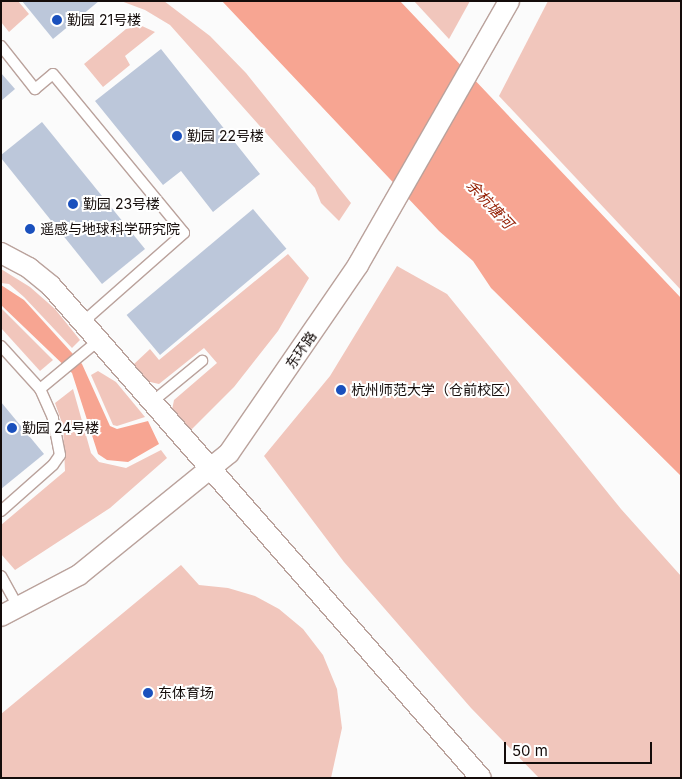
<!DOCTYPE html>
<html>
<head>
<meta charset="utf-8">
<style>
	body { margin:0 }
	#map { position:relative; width:682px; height:779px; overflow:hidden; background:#fbfbfb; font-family:Inter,"Noto Sans SC",sans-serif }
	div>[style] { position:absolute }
	.green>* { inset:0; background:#f1c6bc }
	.water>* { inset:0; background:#f7a592 }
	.building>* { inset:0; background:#bcc7da; transform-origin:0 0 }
	.roads { filter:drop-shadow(1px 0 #baa29c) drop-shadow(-1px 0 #baa29c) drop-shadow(0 1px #baa29c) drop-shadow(0 -1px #baa29c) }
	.lane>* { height:10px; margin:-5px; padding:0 5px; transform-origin:5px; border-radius:5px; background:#fff }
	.street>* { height:20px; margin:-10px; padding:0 10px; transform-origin:10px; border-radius:10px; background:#fff }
	.dots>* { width:14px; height:14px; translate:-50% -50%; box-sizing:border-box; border:2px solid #fff; border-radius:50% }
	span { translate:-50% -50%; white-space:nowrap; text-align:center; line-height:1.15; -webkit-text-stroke:4px #fff; paint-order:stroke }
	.poi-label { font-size:14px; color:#140c0a }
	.left { translate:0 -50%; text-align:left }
	.street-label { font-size:14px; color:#140c0a }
	.water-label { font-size:15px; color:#931d00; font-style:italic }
	.frame { position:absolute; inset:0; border:2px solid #140c0a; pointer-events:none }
	.scale { position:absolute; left:504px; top:742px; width:148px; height:22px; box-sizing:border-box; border:2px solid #140c0a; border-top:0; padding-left:6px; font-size:15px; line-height:18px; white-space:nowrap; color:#140c0a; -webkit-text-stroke:4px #fff; paint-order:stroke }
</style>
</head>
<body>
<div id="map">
	<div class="green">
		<i style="clip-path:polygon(1px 1px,18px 1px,29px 14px,9px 32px,1px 22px)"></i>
		<i style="clip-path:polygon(121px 1px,164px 1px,210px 36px,246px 73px,351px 203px,339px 221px,321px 203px,315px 188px,170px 25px,145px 10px)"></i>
		<i style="clip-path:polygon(414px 1px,470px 1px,449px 39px)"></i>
		<i style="clip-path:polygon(548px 1px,681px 1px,681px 290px,499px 96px)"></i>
		<i style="clip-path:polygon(142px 26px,155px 32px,125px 56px,130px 65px,103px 87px,84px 64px,126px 29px)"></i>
		<i style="clip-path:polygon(288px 254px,309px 278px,278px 331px,234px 387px,192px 429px,182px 424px,172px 410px,174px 400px,217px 363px,204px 348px,159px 384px,146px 381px,133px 365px,150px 349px,159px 360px)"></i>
		<i style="clip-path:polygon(397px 266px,447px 294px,621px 509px,681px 576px,681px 778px,539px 778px,471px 708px,344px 562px,264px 456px,330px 376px)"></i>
		<i style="clip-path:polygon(1px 269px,30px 287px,55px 309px,80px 340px,72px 348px,24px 297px,9px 284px,1px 283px)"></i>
		<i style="clip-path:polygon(1px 308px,53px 360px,40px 371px,1px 328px)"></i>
		<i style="clip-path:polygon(98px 371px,116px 382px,145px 417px,117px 426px,113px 425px,91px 375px)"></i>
		<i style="clip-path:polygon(73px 389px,91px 453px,99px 462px,126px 468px,161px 450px,167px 458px,110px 508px,15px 570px,1px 554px,1px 525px,65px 471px,63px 426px,55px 403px)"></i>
		<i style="clip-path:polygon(181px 565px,199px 585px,228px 588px,255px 596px,279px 609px,303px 629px,323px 655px,337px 689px,342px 728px,331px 778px,1px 778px,1px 714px)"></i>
	</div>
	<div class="water">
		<i style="clip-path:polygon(222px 1px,400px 1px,681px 298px,681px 476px,491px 288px,473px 261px,439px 231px)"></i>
		<i style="clip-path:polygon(1px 285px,24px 300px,82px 364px,110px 426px,117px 429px,148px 421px,159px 444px,128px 462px,107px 460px,98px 454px,72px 373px,1px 305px)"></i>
	</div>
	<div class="building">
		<i style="clip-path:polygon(22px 1px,99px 1px,53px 39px)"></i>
		<i style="clip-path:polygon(161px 49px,260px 174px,213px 212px,181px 171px,163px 185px,95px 101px)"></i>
		<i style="clip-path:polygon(1px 73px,15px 89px,1px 101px)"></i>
		<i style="clip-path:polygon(42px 122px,145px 249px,102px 284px,1px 158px,1px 155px)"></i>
		<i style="left:253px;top:209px;width:52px;height:165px;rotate:50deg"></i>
		<i style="clip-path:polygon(1px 402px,44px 454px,1px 489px)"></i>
	</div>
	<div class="roads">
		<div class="lane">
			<i style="left:1px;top:46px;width:55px;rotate:51.7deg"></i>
			<i style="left:35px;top:89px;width:23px;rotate:-40deg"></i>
			<i style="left:53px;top:74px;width:206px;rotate:50.5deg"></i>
			<i style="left:184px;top:233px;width:135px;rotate:138.6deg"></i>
			<i style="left:1px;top:346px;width:58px;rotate:47.8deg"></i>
			<i style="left:40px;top:389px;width:77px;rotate:-39.7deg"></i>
			<i style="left:152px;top:402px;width:65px;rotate:-39.4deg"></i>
			<i style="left:1px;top:511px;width:69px;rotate:-41.5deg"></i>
			<i style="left:53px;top:465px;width:12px;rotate:-55deg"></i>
			<i style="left:60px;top:455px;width:38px;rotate:-101deg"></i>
			<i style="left:53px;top:418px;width:32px;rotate:-114deg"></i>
			<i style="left:1px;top:576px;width:35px;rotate:61deg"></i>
		</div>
		<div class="street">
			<i style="left:1px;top:253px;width:32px;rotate:28deg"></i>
			<i style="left:29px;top:268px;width:28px;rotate:39deg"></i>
			<i style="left:51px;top:286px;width:653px;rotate:48.85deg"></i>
			<i style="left:1px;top:616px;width:88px;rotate:-27.7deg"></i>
			<i style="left:79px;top:575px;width:193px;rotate:-39.1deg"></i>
			<i style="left:229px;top:453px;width:228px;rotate:-55.5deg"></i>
			<i style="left:358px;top:265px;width:304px;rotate:-60.2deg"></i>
		</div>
	</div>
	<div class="dots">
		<i style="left:57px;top:20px;background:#1a50bd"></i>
		<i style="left:177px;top:136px;background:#1a50bd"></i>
		<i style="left:73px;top:204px;background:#1a50bd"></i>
		<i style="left:30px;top:229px;background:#1a50bd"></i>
		<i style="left:341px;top:390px;background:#1a50bd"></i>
		<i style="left:12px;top:428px;background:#1a50bd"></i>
		<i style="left:148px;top:693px;background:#1a50bd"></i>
	</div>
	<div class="poi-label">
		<span class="left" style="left:67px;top:20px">勤园 21号楼</span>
		<span class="left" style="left:187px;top:136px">勤园 22号楼</span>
		<span class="left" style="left:83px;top:204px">勤园 23号楼</span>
		<span class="left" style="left:40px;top:229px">遥感与地球科学研究院</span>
		<span class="left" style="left:351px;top:390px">杭州师范大学（仓前校区）</span>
		<span class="left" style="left:22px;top:428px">勤园 24号楼</span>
		<span class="left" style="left:158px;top:693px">东体育场</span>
	</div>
	<div class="street-label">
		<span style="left:301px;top:350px;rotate:-55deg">东环路</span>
	</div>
	<div class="water-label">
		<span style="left:490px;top:204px;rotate:47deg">余杭塘河</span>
	</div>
	<div class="frame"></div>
	<div class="scale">50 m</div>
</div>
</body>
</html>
